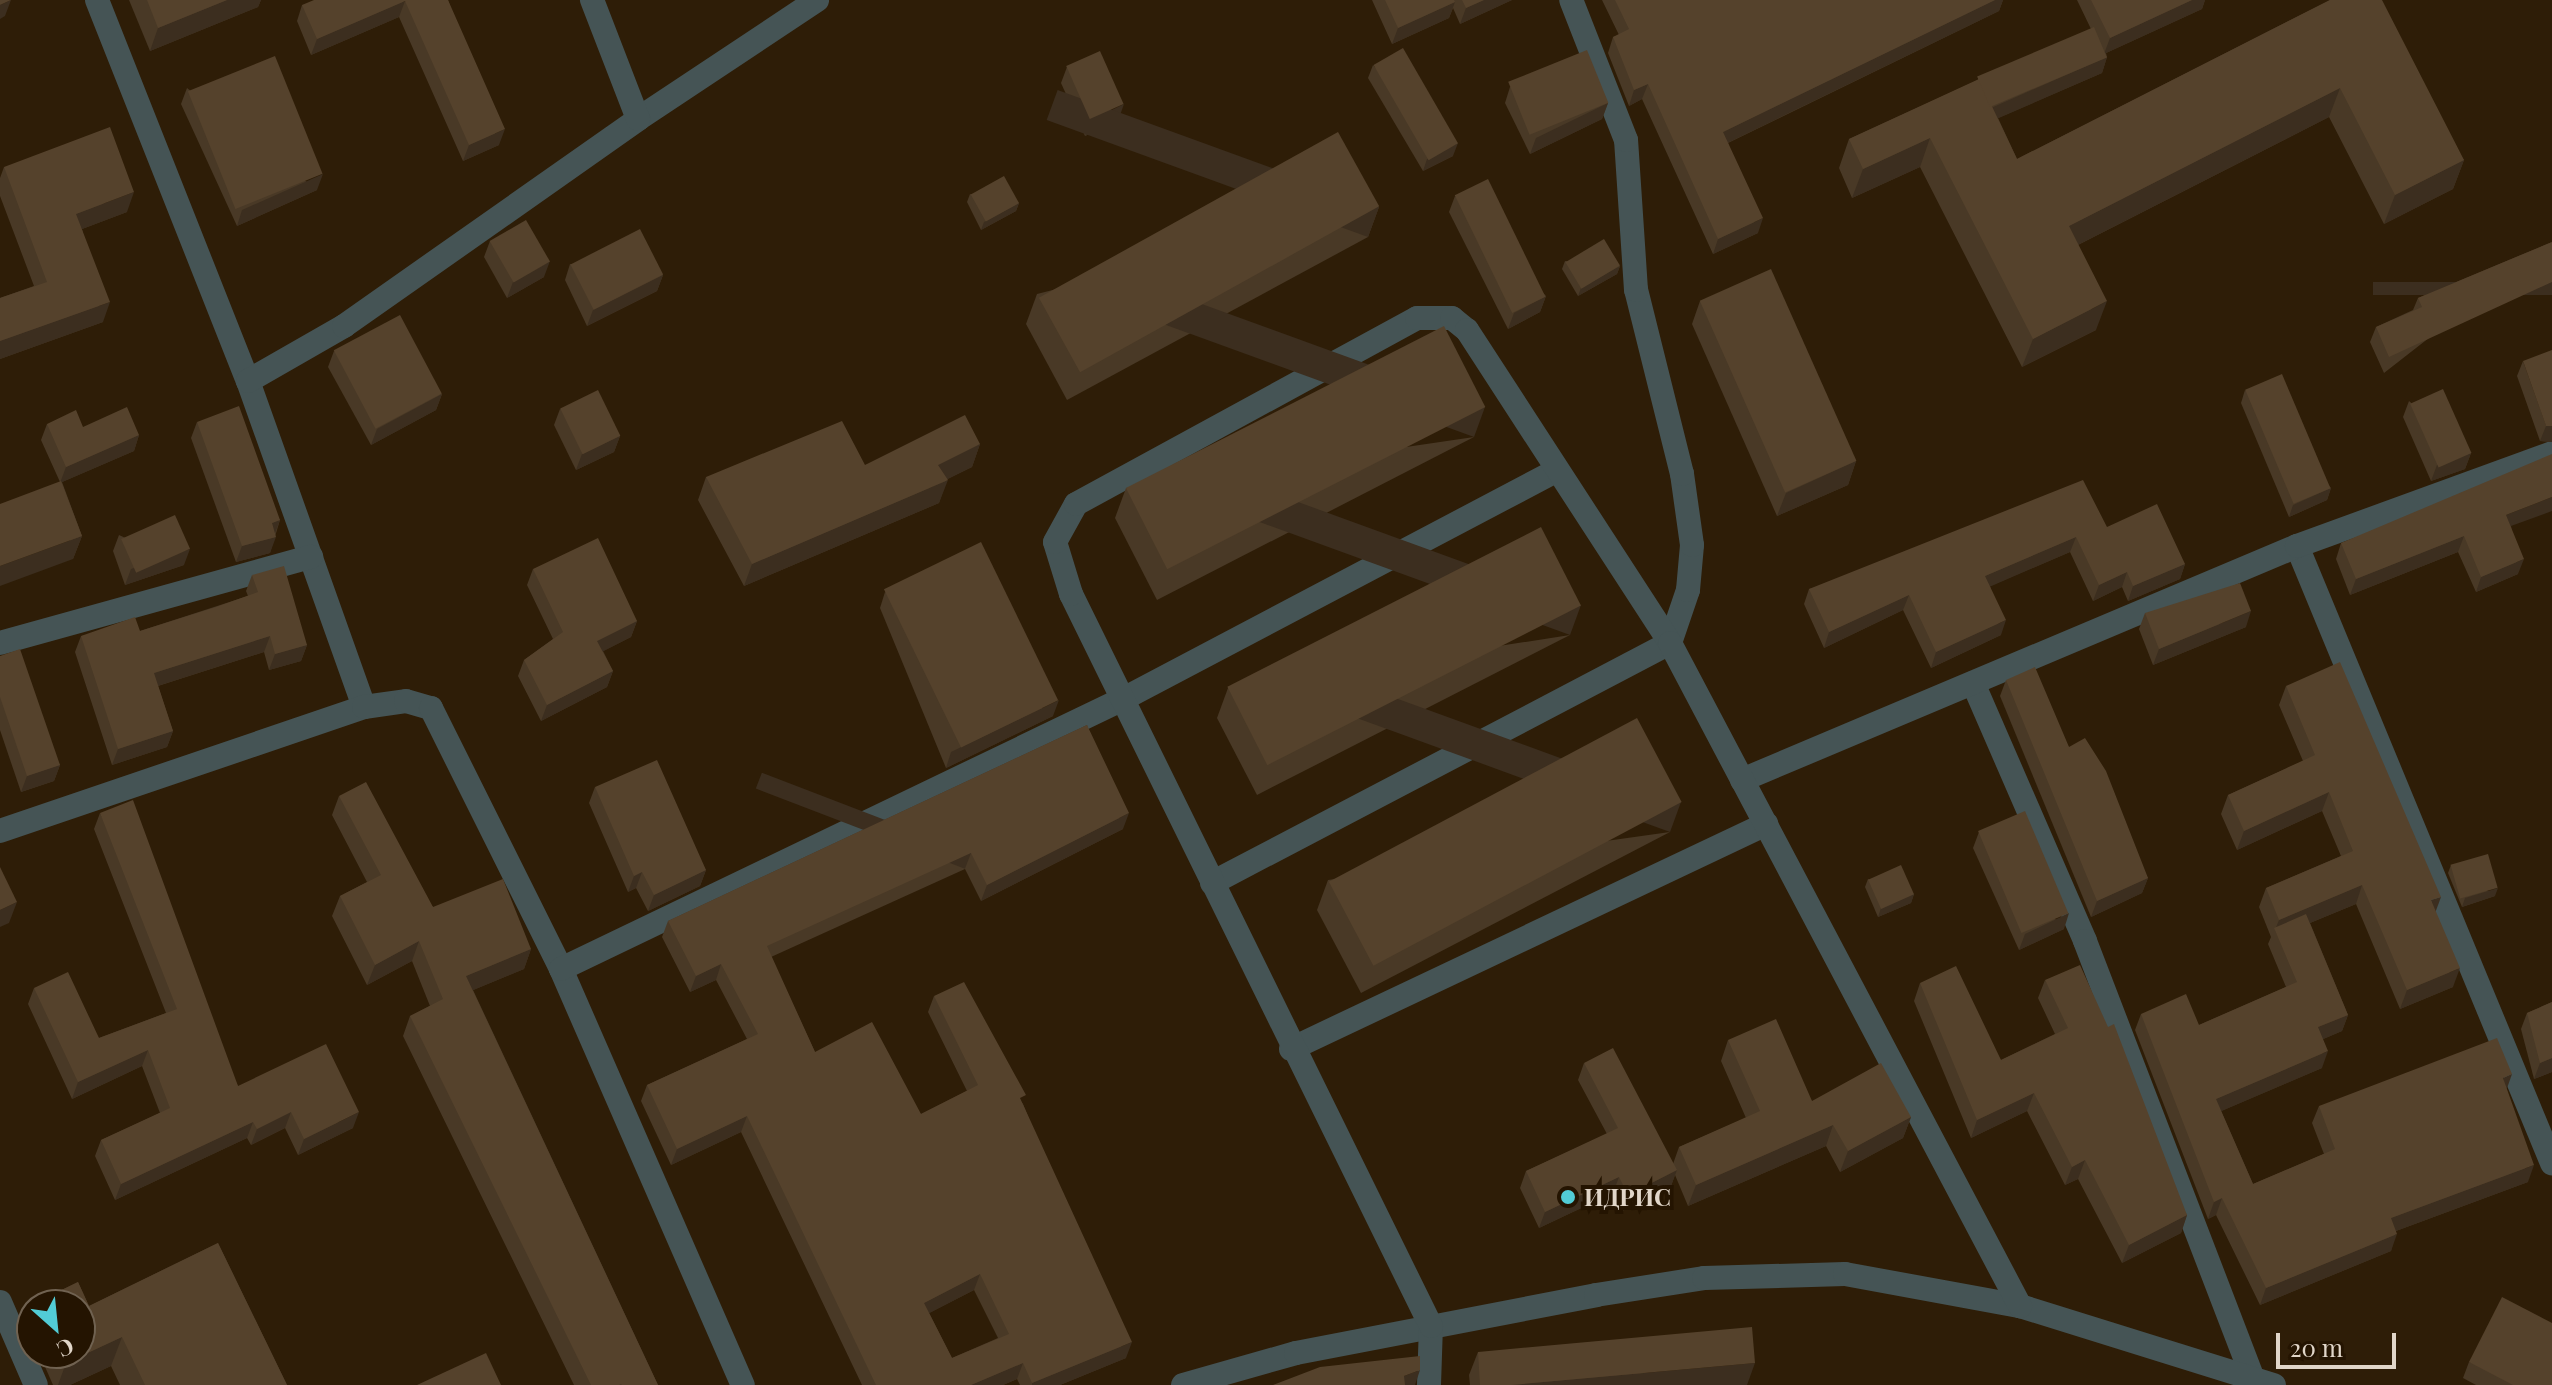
<!DOCTYPE html>
<html>
<head>
<meta charset="utf-8">
<style>
	body { margin:0 }
	#map { position:relative; width:2552px; height:1385px; overflow:hidden; background:#2e1d07; font-family:"Playfair Display",serif }
	div>[style] { position:absolute }
	.minor>* { height:24px; margin:-12px; padding:0 12px; transform-origin:12px; border-radius:12px; background:#455455 }
	.wall>* { inset:0; background:#493926 }
	.shaded-wall>* { inset:0; background:#3c2e1f; transform-origin:0 0 }
	.building>* { inset:0; background:#55422c; transform-origin:0 0 }
	.dots>* { width:22px; height:22px; translate:-50% -50%; box-sizing:border-box; border:4px solid #241401; border-radius:50% }
	span { translate:-50% -50%; white-space:nowrap; text-align:center; line-height:1.15; -webkit-text-stroke:8px #241401; paint-order:stroke }
	.poi-label { font-size:24px; color:#e1d6c9; font-weight:700 }
	.left { translate:0 -50%; text-align:left }
	.north { position:absolute; left:16px; top:1289px; width:80px; height:80px; box-sizing:border-box; background:#241401; border:2px solid #706251; border-radius:50%; rotate:153deg; font-size:22px; font-weight:700; line-height:32px; text-align:center; color:#e1d6c9 }
	.north::after { content:''; display:block; margin:auto; width:28px; height:36px; background:#52ccd6; clip-path:polygon(50% 0,100% 100%,50% 72%,0 100%) }
	.scale { position:absolute; left:2276px; top:1333px; width:120px; height:36px; box-sizing:border-box; border:4px solid #e1d6c9; border-top:0; padding-left:10px; font-size:24px; line-height:28px; white-space:nowrap; color:#e1d6c9; -webkit-text-stroke:6px #241401; paint-order:stroke }
</style>
</head>
<body>
<div id="map">
	<div class="minor">
		<i style="left:97px;top:0;width:410px;rotate:68.4deg"></i>
		<i style="left:248px;top:381px;width:346px;rotate:70.4deg"></i>
		<i style="left:638px;top:119px;width:215px;rotate:-33.6deg"></i>
		<i style="left:248px;top:381px;width:111px;rotate:-29.8deg"></i>
		<i style="left:344px;top:326px;width:360px;rotate:-35.1deg"></i>
		<i style="left:638px;top:119px;width:128px;rotate:-111.1deg"></i>
		<i style="left:2297px;top:546px;width:668px;rotate:67.55deg"></i>
		<i style="left:0;top:643px;width:323px;rotate:-15.5deg"></i>
		<i style="left:1973px;top:683px;width:281px;rotate:66.5deg"></i>
		<i style="left:2085px;top:941px;width:467px;rotate:69deg"></i>
		<i style="left:1742px;top:780px;width:602px;rotate:-22.86deg"></i>
		<i style="left:2297px;top:546px;width:271px;rotate:-20deg"></i>
		<i style="left:0;top:831px;width:385px;rotate:-18.8deg"></i>
		<i style="left:364px;top:707px;width:42px;rotate:-8.1deg"></i>
		<i style="left:406px;top:701px;width:26px;rotate:16deg"></i>
		<i style="left:431px;top:708px;width:292px;rotate:63.5deg"></i>
		<i style="left:561px;top:969px;width:454px;rotate:66.4deg"></i>
		<i style="left:1212px;top:883px;width:517px;rotate:-27.66deg"></i>
		<i style="left:1670px;top:643px;width:56px;rotate:-71.2deg"></i>
		<i style="left:1688px;top:590px;width:45px;rotate:-84.9deg"></i>
		<i style="left:1692px;top:545px;width:72px;rotate:-98deg"></i>
		<i style="left:1682px;top:474px;width:190px;rotate:-104deg"></i>
		<i style="left:1636px;top:290px;width:150px;rotate:-93.8deg"></i>
		<i style="left:1626px;top:140px;width:150px;rotate:-111.4deg"></i>
		<i style="left:561px;top:969px;width:626px;rotate:-25.66deg"></i>
		<i style="left:1125px;top:698px;width:487px;rotate:-27.8deg"></i>
		<i style="left:1291px;top:1049px;width:526px;rotate:-25.35deg"></i>
		<i style="left:0;top:1302px;width:90px;rotate:66.6deg"></i>
		<i style="left:1183px;top:1385px;width:117px;rotate:-15.8deg"></i>
		<i style="left:1296px;top:1353px;width:306px;rotate:-10.9deg"></i>
		<i style="left:1596px;top:1295px;width:109px;rotate:-8.9deg"></i>
		<i style="left:1704px;top:1278px;width:141px;rotate:-1.6deg"></i>
		<i style="left:1845px;top:1274px;width:178px;rotate:10.4deg"></i>
		<i style="left:2020px;top:1306px;width:266px;rotate:17.3deg"></i>
		<i style="left:1429px;top:1385px;width:59px;rotate:-88.1deg"></i>
		<i style="left:1431px;top:1326px;width:816px;rotate:-116.19deg"></i>
		<i style="left:1071px;top:594px;width:54px;rotate:-107.1deg"></i>
		<i style="left:1055px;top:542px;width:43px;rotate:-61.1deg"></i>
		<i style="left:1076px;top:504px;width:388px;rotate:-28.6deg"></i>
		<i style="left:1417px;top:318px;width:35px"></i>
		<i style="left:1452px;top:318px;width:19px;rotate:39deg"></i>
		<i style="left:1467px;top:330px;width:373px;rotate:57deg"></i>
		<i style="left:1670px;top:643px;width:750px;rotate:62.17deg"></i>
	</div>
	<div class="wall">
		<i style="clip-path:polygon(129px 0,261px 0,258px 7px,150px 51px)"></i>
		<i style="clip-path:polygon(448px 0,499px 145px,463px 161px,399px 17px,311px 55px,297px 21px,302px 5px)"></i>
		<i style="clip-path:polygon(1372px 0,1512px 0,1460px 24px,1453px 8px,1449px 18px,1392px 44px)"></i>
		<i style="clip-path:polygon(1602px 0,2003px 0,1999px 11px,1728px 143px,1758px 233px,1713px 254px,1642px 99px,1629px 106px,1608px 53px,1613px 37px,1619px 35px)"></i>
		<i style="clip-path:polygon(2077px 0,2205px 0,2202px 9px,2106px 53px,2107px 57px,2102px 73px,1998px 118px,2017px 159px,2330px 0,2464px 160px,2453px 189px,2384px 224px,2329px 117px,2078px 245px,2096px 330px,2022px 367px,1920px 167px,1852px 198px,1839px 168px,1849px 139px,1978px 80px,1978px 78px,2091px 29px)"></i>
		<i style="clip-path:polygon(1373px 65px,1453px 156px,1423px 171px,1368px 78px)"></i>
		<i style="clip-path:polygon(1067px 67px,1118px 121px,1085px 136px,1061px 83px)"></i>
		<i style="clip-path:polygon(1510px 87px,1608px 103px,1602px 119px,1530px 154px,1505px 103px)"></i>
		<i style="clip-path:polygon(187px 88px,317px 190px,237px 226px,181px 104px)"></i>
		<i style="clip-path:polygon(4px 167px,127px 212px,82px 229px,103px 322px,0 359px,0 298px,34px 286px,0 196px,0 178px)"></i>
		<i style="clip-path:polygon(970px 194px,1019px 203px,1016px 211px,981px 230px,967px 202px)"></i>
		<i style="clip-path:polygon(1455px 196px,1546px 296px,1540px 312px,1508px 329px,1449px 212px)"></i>
		<i style="clip-path:polygon(1379px 207px,1368px 237px,1067px 400px,1026px 324px,1037px 294px)"></i>
		<i style="clip-path:polygon(490px 241px,544px 277px,507px 298px,484px 257px)"></i>
		<i style="clip-path:polygon(2552px 242px,2384px 373px,2370px 342px,2376px 327px,2413px 310px,2418px 298px)"></i>
		<i style="clip-path:polygon(1565px 261px,1620px 266px,1617px 274px,1578px 296px,1562px 269px)"></i>
		<i style="clip-path:polygon(570px 264px,663px 275px,657px 291px,587px 326px,565px 280px)"></i>
		<i style="clip-path:polygon(1700px 301px,1856px 461px,1848px 485px,1777px 516px,1692px 324px)"></i>
		<i style="clip-path:polygon(334px 351px,442px 394px,436px 410px,371px 445px,328px 367px)"></i>
		<i style="clip-path:polygon(2523px 361px,2552px 442px,2540px 441px,2517px 376px)"></i>
		<i style="clip-path:polygon(2245px 390px,2331px 488px,2327px 500px,2289px 517px,2241px 403px)"></i>
		<i style="clip-path:polygon(2409px 401px,2471px 453px,2465px 469px,2431px 481px,2403px 417px)"></i>
		<i style="clip-path:polygon(560px 409px,620px 436px,614px 452px,576px 470px,554px 425px)"></i>
		<i style="clip-path:polygon(197px 422px,280px 520px,270px 553px,236px 562px,191px 438px)"></i>
		<i style="clip-path:polygon(47px 424px,83px 427px,139px 435px,134px 451px,62px 482px,82px 536px,73px 559px,60px 482px,41px 440px)"></i>
		<i style="clip-path:polygon(1474px 437px,1157px 600px,1115px 518px,1126px 488px)"></i>
		<i style="clip-path:polygon(980px 444px,972px 467px,947px 479px,939px 503px,744px 586px,698px 500px,706px 477px,865px 465px)"></i>
		<i style="clip-path:polygon(2511px 526px,2518px 574px,2476px 592px,2458px 552px,2350px 595px,2336px 559px,2341px 543px)"></i>
		<i style="clip-path:polygon(2107px 527px,2185px 564px,2180px 579px,2128px 601px,2122px 587px,2093px 601px,2070px 552px,1990px 586px,2001px 635px,1931px 668px,1903px 610px,1824px 648px,1804px 604px,1809px 589px)"></i>
		<i style="clip-path:polygon(119px 535px,184px 565px,125px 585px,113px 551px)"></i>
		<i style="clip-path:polygon(533px 569px,637px 621px,631px 637px,603px 651px,613px 671px,607px 687px,541px 721px,518px 676px,524px 660px,553px 639px,527px 585px)"></i>
		<i style="clip-path:polygon(252px 575px,307px 645px,301px 661px,269px 670px,264px 652px,158px 686px,173px 731px,167px 747px,112px 765px,75px 652px,81px 636px,140px 631px,248px 596px,246px 591px)"></i>
		<i style="clip-path:polygon(885px 592px,1053px 716px,946px 768px,880px 608px)"></i>
		<i style="clip-path:polygon(2145px 613px,2246px 627px,2153px 665px,2139px 629px)"></i>
		<i style="clip-path:polygon(1570px 635px,1257px 795px,1217px 718px,1228px 688px)"></i>
		<i style="clip-path:polygon(0 656px,60px 765px,54px 781px,21px 792px,0 730px)"></i>
		<i style="clip-path:polygon(2006px 680px,2069px 747px,2148px 878px,2142px 893px,2091px 917px,2000px 696px)"></i>
		<i style="clip-path:polygon(2286px 686px,2435px 911px,2453px 987px,2400px 1009px,2356px 904px,2310px 923px,2348px 1015px,2342px 1031px,2323px 1039px,2322px 1068px,2221px 1111px,2253px 1184px,2324px 1154px,2312px 1123px,2319px 1106px,2507px 1090px,2528px 1182px,2396px 1231px,2391px 1251px,2260px 1305px,2216px 1215px,2208px 1219px,2135px 1030px,2141px 1014px,2199px 1025px,2286px 987px,2268px 944px,2271px 937px,2259px 907px,2266px 888px,2341px 856px,2322px 811px,2237px 850px,2221px 814px,2228px 795px,2303px 761px,2279px 705px)"></i>
		<i style="clip-path:polygon(evenodd,1087px 725px,1123px 829px,981px 901px,965px 869px,771px 957px,815px 1052px,921px 1114px,967px 1091px,928px 1012px,934px 996px,1023px 1104px,1126px 1358px,1060px 1385px,1020px 1385px,1017px 1379px,1003px 1385px,862px 1385px,741px 1132px,671px 1165px,641px 1101px,647px 1085px,747px 1039px,716px 980px,690px 992px,662px 937px,668px 921px,1087px 725px,974px 1290px,998px 1338px,952px 1358px,929px 1313px,974px 1290px)"></i>
		<i style="clip-path:polygon(595px 787px,706px 870px,700px 886px,648px 911px,636px 888px,628px 892px,589px 803px)"></i>
		<i style="clip-path:polygon(339px 796px,433px 907px,531px 949px,524px 969px,473px 990px,658px 1385px,574px 1385px,403px 1036px,410px 1016px,430px 1006px,412px 961px,367px 985px,332px 916px,340px 896px,367px 882px,332px 815px)"></i>
		<i style="clip-path:polygon(100px 813px,238px 1086px,353px 1128px,298px 1155px,285px 1128px,251px 1145px,247px 1138px,115px 1200px,95px 1156px,101px 1140px,160px 1113px,142px 1066px,72px 1099px,28px 1004px,34px 988px,99px 1038px,166px 1013px,94px 829px)"></i>
		<i style="clip-path:polygon(1670px 832px,1361px 993px,1317px 910px,1328px 880px)"></i>
		<i style="clip-path:polygon(1979px 832px,2064px 929px,2019px 950px,1973px 848px)"></i>
		<i style="clip-path:polygon(2451px 865px,2495px 896px,2462px 907px,2448px 873px)"></i>
		<i style="clip-path:polygon(1868px 879px,1914px 894px,1911px 903px,1878px 917px,1865px 887px)"></i>
		<i style="clip-path:polygon(2045px 980px,2187px 1215px,2181px 1233px,2122px 1263px,2078px 1179px,2065px 1185px,2027px 1111px,1971px 1138px,1914px 1001px,1920px 983px,2001px 1060px,2055px 1034px,2038px 998px)"></i>
		<i style="clip-path:polygon(2552px 1002px,2552px 1072px,2534px 1079px,2521px 1029px,2527px 1013px)"></i>
		<i style="clip-path:polygon(1728px 1040px,1812px 1101px,1911px 1117px,1903px 1138px,1840px 1172px,1826px 1146px,1688px 1206px,1675px 1175px,1671px 1186px,1622px 1211px,1613px 1193px,1539px 1228px,1520px 1188px,1526px 1171px,1607px 1134px,1578px 1080px,1584px 1063px,1673px 1164px,1679px 1147px,1746px 1118px,1721px 1061px)"></i>
		<i style="clip-path:polygon(218px 1243px,287px 1385px,120px 1385px,111px 1366px,70px 1385px,53px 1385px,39px 1353px,80px 1353px,80px 1305px,37px 1305px,39px 1301px,78px 1282px,89px 1306px)"></i>
		<i style="clip-path:polygon(32px 1320px,32px 1338px,28px 1330px)"></i>
		<i style="clip-path:polygon(1478px 1352px,1747px 1385px,1470px 1385px,1469px 1375px)"></i>
		<i style="clip-path:polygon(2469px 1362px,2552px 1385px,2476px 1385px,2463px 1378px)"></i>
	</div>
	<div class="shaded-wall">
		<i style="clip-path:polygon(11px 0,5px 16px,0 19px,0 5px)"></i>
		<i style="clip-path:polygon(227px 0,261px 0,258px 7px,150px 51px,158px 28px)"></i>
		<i style="clip-path:polygon(1484px 0,1512px 0,1460px 24px,1466px 8px)"></i>
		<i style="clip-path:polygon(1995px 0,2003px 0,1999px 11px,1717px 148px,1723px 132px)"></i>
		<i style="clip-path:polygon(2192px 0,2205px 0,2202px 9px,2104px 54px,2110px 38px)"></i>
		<i style="clip-path:polygon(405px 1px,399px 17px,311px 55px,317px 39px)"></i>
		<i style="clip-path:polygon(1455px 2px,1449px 18px,1392px 44px,1398px 28px)"></i>
		<i style="clip-path:polygon(2107px 57px,2102px 73px,1985px 124px,1991px 108px)"></i>
		<i style="clip-path:polygon(1648px 84px,1642px 99px,1629px 106px,1634px 90px)"></i>
		<i style="clip-path:polygon(2340px 88px,2329px 117px,2058px 255px,2069px 226px)"></i>
		<i style="clip-path:polygon(1608px 103px,1602px 119px,1530px 154px,1536px 138px)"></i>
		<i style="clip-path:polygon(1124px 104px,1118px 121px,1085px 136px,1091px 120px)"></i>
		<i style="clip-path:polygon(505px 129px,499px 145px,463px 161px,469px 145px)"></i>
		<i style="clip-path:polygon(1930px 138px,1920px 167px,1852px 198px,1863px 169px)"></i>
		<i style="clip-path:polygon(1458px 143px,1453px 156px,1423px 171px,1427px 159px)"></i>
		<i style="clip-path:polygon(2464px 160px,2453px 189px,2384px 224px,2395px 195px)"></i>
		<i style="clip-path:polygon(323px 174px,317px 190px,237px 226px,242px 210px)"></i>
		<i style="clip-path:polygon(134px 192px,127px 212px,69px 234px,76px 214px)"></i>
		<i style="clip-path:polygon(1019px 203px,1016px 211px,981px 230px,984px 222px)"></i>
		<i style="left:1379px;top:207px;width:32px;height:342px;rotate:110deg"></i>
		<i style="clip-path:polygon(1763px 218px,1758px 233px,1713px 254px,1718px 239px)"></i>
		<i style="clip-path:polygon(550px 261px,544px 277px,507px 298px,513px 282px)"></i>
		<i style="clip-path:polygon(1620px 266px,1617px 274px,1578px 296px,1581px 288px)"></i>
		<i style="clip-path:polygon(663px 275px,657px 291px,587px 326px,593px 310px)"></i>
		<i style="left:2552px;top:282px;width:13px;height:179px;rotate:90deg"></i>
		<i style="clip-path:polygon(1546px 296px,1540px 312px,1508px 329px,1514px 313px)"></i>
		<i style="clip-path:polygon(2107px 301px,2096px 330px,2022px 367px,2033px 339px)"></i>
		<i style="clip-path:polygon(110px 302px,103px 322px,0 359px,0 341px)"></i>
		<i style="clip-path:polygon(442px 394px,436px 410px,371px 445px,377px 429px)"></i>
		<i style="left:1485px;top:407px;width:32px;height:357px;rotate:110deg"></i>
		<i style="clip-path:polygon(2546px 426px,2552px 426px,2552px 442px,2540px 441px)"></i>
		<i style="clip-path:polygon(139px 435px,134px 451px,60px 483px,66px 467px)"></i>
		<i style="clip-path:polygon(620px 436px,614px 452px,576px 470px,582px 454px)"></i>
		<i style="clip-path:polygon(980px 444px,972px 467px,930px 488px,938px 465px)"></i>
		<i style="clip-path:polygon(2471px 453px,2465px 469px,2431px 481px,2437px 465px)"></i>
		<i style="clip-path:polygon(1856px 461px,1848px 485px,1777px 516px,1786px 493px)"></i>
		<i style="clip-path:polygon(948px 480px,939px 503px,744px 586px,752px 564px)"></i>
		<i style="clip-path:polygon(2331px 488px,2327px 500px,2289px 517px,2293px 505px)"></i>
		<i style="clip-path:polygon(2552px 497px,2552px 511px,2500px 530px,2506px 515px)"></i>
		<i style="clip-path:polygon(280px 520px,274px 536px,272px 523px)"></i>
		<i style="clip-path:polygon(82px 536px,73px 559px,0 586px,0 566px)"></i>
		<i style="clip-path:polygon(2464px 536px,2458px 552px,2350px 595px,2356px 579px)"></i>
		<i style="clip-path:polygon(276px 537px,270px 553px,236px 562px,242px 546px)"></i>
		<i style="clip-path:polygon(2076px 537px,2070px 552px,1980px 591px,1985px 576px)"></i>
		<i style="clip-path:polygon(190px 549px,184px 565px,125px 585px,131px 569px)"></i>
		<i style="clip-path:polygon(2524px 559px,2518px 574px,2476px 592px,2481px 577px)"></i>
		<i style="clip-path:polygon(2185px 564px,2180px 579px,2128px 601px,2133px 586px)"></i>
		<i style="clip-path:polygon(2127px 572px,2122px 587px,2093px 601px,2099px 585px)"></i>
		<i style="clip-path:polygon(1909px 595px,1903px 610px,1824px 648px,1829px 632px)"></i>
		<i style="left:1581px;top:605px;width:32px;height:352px;rotate:110deg"></i>
		<i style="clip-path:polygon(2251px 611px,2246px 627px,2153px 665px,2159px 649px)"></i>
		<i style="clip-path:polygon(2006px 620px,2001px 635px,1931px 668px,1936px 652px)"></i>
		<i style="clip-path:polygon(637px 621px,631px 637px,592px 657px,597px 641px)"></i>
		<i style="clip-path:polygon(270px 636px,264px 652px,148px 689px,154px 673px)"></i>
		<i style="clip-path:polygon(307px 645px,301px 661px,269px 670px,275px 654px)"></i>
		<i style="clip-path:polygon(613px 671px,607px 687px,541px 721px,547px 705px)"></i>
		<i style="clip-path:polygon(1059px 700px,1053px 716px,946px 768px,951px 752px)"></i>
		<i style="clip-path:polygon(173px 731px,167px 747px,112px 765px,118px 749px)"></i>
		<i style="clip-path:polygon(60px 765px,54px 781px,21px 792px,27px 776px)"></i>
		<i style="clip-path:polygon(2329px 792px,2322px 811px,2237px 850px,2244px 831px)"></i>
		<i style="left:1681px;top:802px;width:32px;height:348px;rotate:110deg"></i>
		<i style="clip-path:polygon(1129px 813px,1123px 829px,981px 901px,987px 885px)"></i>
		<i style="left:971px;top:853px;width:17px;height:224px;rotate:111deg"></i>
		<i style="clip-path:polygon(706px 870px,700px 886px,648px 911px,654px 895px)"></i>
		<i style="clip-path:polygon(642px 872px,636px 888px,628px 892px,634px 876px)"></i>
		<i style="clip-path:polygon(2148px 878px,2142px 893px,2091px 917px,2097px 901px)"></i>
		<i style="clip-path:polygon(2362px 885px,2356px 904px,2278px 936px,2275px 930px,2279px 920px)"></i>
		<i style="clip-path:polygon(2498px 888px,2495px 896px,2462px 907px,2465px 898px)"></i>
		<i style="clip-path:polygon(1914px 894px,1911px 903px,1878px 917px,1881px 908px)"></i>
		<i style="clip-path:polygon(2441px 897px,2434px 916px,2431px 900px)"></i>
		<i style="clip-path:polygon(17px 902px,9px 923px,0 927px,0 910px)"></i>
		<i style="clip-path:polygon(2069px 913px,2064px 929px,2019px 950px,2025px 934px)"></i>
		<i style="clip-path:polygon(419px 941px,412px 961px,367px 985px,375px 965px)"></i>
		<i style="clip-path:polygon(531px 949px,524px 969px,459px 996px,466px 976px)"></i>
		<i style="clip-path:polygon(721px 964px,716px 980px,690px 992px,696px 976px)"></i>
		<i style="clip-path:polygon(2460px 968px,2453px 987px,2400px 1009px,2407px 990px)"></i>
		<i style="clip-path:polygon(2348px 1015px,2342px 1031px,2312px 1044px,2318px 1027px)"></i>
		<i style="clip-path:polygon(148px 1050px,142px 1066px,72px 1099px,78px 1082px)"></i>
		<i style="clip-path:polygon(2328px 1051px,2322px 1068px,2210px 1116px,2216px 1099px)"></i>
		<i style="clip-path:polygon(2552px 1058px,2552px 1072px,2534px 1079px,2540px 1063px)"></i>
		<i style="clip-path:polygon(2512px 1074px,2506px 1091px,2503px 1078px)"></i>
		<i style="clip-path:polygon(2034px 1093px,2027px 1111px,1971px 1138px,1977px 1120px)"></i>
		<i style="clip-path:polygon(291px 1112px,285px 1128px,251px 1145px,257px 1129px)"></i>
		<i style="clip-path:polygon(359px 1112px,353px 1128px,298px 1155px,304px 1139px)"></i>
		<i style="clip-path:polygon(747px 1116px,741px 1132px,671px 1165px,677px 1149px)"></i>
		<i style="clip-path:polygon(1911px 1117px,1903px 1138px,1840px 1172px,1848px 1151px)"></i>
		<i style="clip-path:polygon(253px 1122px,247px 1138px,115px 1200px,121px 1184px)"></i>
		<i style="clip-path:polygon(1833px 1125px,1826px 1146px,1688px 1206px,1696px 1185px)"></i>
		<i style="clip-path:polygon(2085px 1160px,2078px 1179px,2065px 1185px,2072px 1167px)"></i>
		<i style="clip-path:polygon(2534px 1165px,2528px 1182px,2385px 1235px,2391px 1218px)"></i>
		<i style="clip-path:polygon(1677px 1170px,1671px 1186px,1622px 1211px,1628px 1195px)"></i>
		<i style="clip-path:polygon(1619px 1177px,1613px 1193px,1539px 1228px,1545px 1212px)"></i>
		<i style="clip-path:polygon(2222px 1198px,2216px 1215px,2208px 1219px,2214px 1202px)"></i>
		<i style="clip-path:polygon(2187px 1215px,2181px 1233px,2122px 1263px,2129px 1245px)"></i>
		<i style="clip-path:polygon(2397px 1234px,2391px 1251px,2260px 1305px,2266px 1288px)"></i>
		<i style="clip-path:polygon(980px 1274px,974px 1290px,918px 1319px,924px 1303px)"></i>
		<i style="clip-path:polygon(122px 1337px,111px 1366px,70px 1385px,58px 1385px,66px 1363px)"></i>
		<i style="clip-path:polygon(1132px 1342px,1126px 1358px,1060px 1385px,1032px 1385px,1032px 1383px)"></i>
		<i style="clip-path:polygon(1023px 1363px,1017px 1379px,1003px 1385px,971px 1385px)"></i>
		<i style="clip-path:polygon(1755px 1363px,1747px 1385px,1511px 1385px)"></i>
		<i style="clip-path:polygon(1420px 1370px,1415px 1385px,1401px 1385px,1404px 1376px)"></i>
	</div>
	<div class="building">
		<i style="clip-path:polygon(0 0,11px 0,0 5px)"></i>
		<i style="clip-path:polygon(147px 0,227px 0,158px 28px)"></i>
		<i style="clip-path:polygon(314px 0,448px 0,505px 129px,469px 145px,405px 1px,317px 39px,302px 5px)"></i>
		<i style="clip-path:polygon(1385px 0,1454px 0,1455px 2px,1398px 28px)"></i>
		<i style="clip-path:polygon(1462px 0,1484px 0,1466px 8px)"></i>
		<i style="clip-path:polygon(1615px 0,1995px 0,1723px 132px,1763px 218px,1718px 239px,1648px 84px,1634px 90px,1613px 37px,1629px 29px)"></i>
		<i style="clip-path:polygon(2091px 0,2192px 0,2110px 38px)"></i>
		<i style="clip-path:polygon(2330px 0,2382px 0,2464px 160px,2395px 195px,2340px 88px,2069px 226px,2107px 301px,2033px 339px,1930px 138px,1863px 169px,1849px 139px,1979px 79px,2017px 159px)"></i>
		<i style="left:2094px;top:27px;width:33px;height:127px;rotate:67deg"></i>
		<i style="left:1403px;top:48px;width:110px;height:34px;rotate:60deg"></i>
		<i style="left:1587px;top:50px;width:57px;height:85px;rotate:68deg"></i>
		<i style="left:1100px;top:51px;width:58px;height:37px;rotate:66deg"></i>
		<i style="left:275px;top:56px;width:127px;height:94px;rotate:68deg"></i>
		<i style="clip-path:polygon(110px 127px,134px 192px,76px 214px,110px 302px,0 341px,0 298px,47px 282px,4px 167px)"></i>
		<i style="left:1338px;top:132px;width:85px;height:342px;rotate:61deg"></i>
		<i style="left:1004px;top:176px;width:31px;height:38px;rotate:61deg"></i>
		<i style="left:1488px;top:179px;width:131px;height:37px;rotate:64deg"></i>
		<i style="left:526px;top:220px;width:48px;height:42px;rotate:60deg"></i>
		<i style="left:640px;top:229px;width:51px;height:78px;rotate:63deg"></i>
		<i style="left:1604px;top:239px;width:31px;height:45px;rotate:59deg"></i>
		<i style="clip-path:polygon(2552px 242px,2552px 282px,2389px 357px,2376px 327px,2422px 307px,2418px 298px)"></i>
		<i style="left:1771px;top:269px;width:210px;height:78px;rotate:66deg"></i>
		<i style="left:400px;top:315px;width:89px;height:75px;rotate:62deg"></i>
		<i style="left:1444px;top:326px;width:91px;height:357px;rotate:63deg"></i>
		<i style="clip-path:polygon(2552px 350px,2552px 426px,2546px 426px,2523px 361px)"></i>
		<i style="left:2282px;top:374px;width:124px;height:40px;rotate:67deg"></i>
		<i style="left:2443px;top:389px;width:70px;height:36px;rotate:66deg"></i>
		<i style="left:598px;top:390px;width:51px;height:42px;rotate:64deg"></i>
		<i style="clip-path:polygon(239px 406px,280px 520px,272px 523px,276px 537px,242px 546px,197px 422px)"></i>
		<i style="clip-path:polygon(127px 407px,139px 435px,66px 467px,47px 424px,76px 410px,83px 427px)"></i>
		<i style="clip-path:polygon(965px 415px,980px 444px,938px 465px,948px 480px,752px 564px,706px 477px,842px 421px,865px 465px)"></i>
		<i style="clip-path:polygon(2552px 454px,2552px 497px,2506px 515px,2524px 559px,2481px 577px,2464px 536px,2356px 579px,2341px 543px)"></i>
		<i style="clip-path:polygon(2083px 480px,2107px 527px,2157px 504px,2185px 564px,2133px 586px,2127px 572px,2099px 585px,2076px 537px,1985px 576px,2006px 620px,1936px 652px,1909px 595px,1829px 632px,1809px 589px)"></i>
		<i style="clip-path:polygon(61px 481px,82px 536px,0 566px,0 504px)"></i>
		<i style="left:175px;top:515px;width:37px;height:59px;rotate:66deg"></i>
		<i style="left:1541px;top:527px;width:88px;height:352px;rotate:63deg"></i>
		<i style="clip-path:polygon(598px 538px,637px 621px,597px 641px,613px 671px,547px 705px,524px 660px,563px 632px,533px 569px)"></i>
		<i style="left:981px;top:542px;width:176px;height:108px;rotate:64deg"></i>
		<i style="clip-path:polygon(284px 566px,307px 645px,275px 654px,270px 636px,154px 673px,173px 731px,118px 749px,81px 636px,135px 617px,140px 631px,216px 607px,258px 592px,252px 575px)"></i>
		<i style="clip-path:polygon(2240px 583px,2251px 611px,2159px 649px,2145px 613px)"></i>
		<i style="clip-path:polygon(20px 649px,60px 765px,27px 776px,0 697px,0 656px)"></i>
		<i style="clip-path:polygon(2340px 662px,2441px 897px,2431px 900px,2460px 968px,2407px 990px,2362px 885px,2279px 920px,2266px 888px,2353px 851px,2329px 792px,2244px 831px,2228px 795px,2315px 755px,2286px 686px)"></i>
		<i style="clip-path:polygon(2035px 667px,2069px 747px,2085px 738px,2106px 771px,2148px 878px,2097px 901px,2006px 680px)"></i>
		<i style="left:1637px;top:718px;width:95px;height:349px;rotate:62deg"></i>
		<i style="clip-path:polygon(evenodd,1087px 725px,1129px 813px,987px 885px,971px 853px,767px 946px,815px 1052px,872px 1022px,921px 1114px,978px 1085px,934px 996px,964px 982px,1026px 1095px,1020px 1098px,1132px 1342px,1032px 1383px,1023px 1363px,971px 1385px,876px 1385px,747px 1116px,677px 1149px,647px 1085px,758px 1034px,721px 964px,696px 976px,668px 921px,1087px 725px,980px 1274px,1009px 1334px,952px 1358px,924px 1303px,980px 1274px)"></i>
		<i style="clip-path:polygon(657px 760px,706px 870px,654px 895px,642px 872px,634px 876px,595px 787px)"></i>
		<i style="clip-path:polygon(366px 782px,433px 907px,503px 879px,531px 949px,466px 976px,658px 1385px,622px 1385px,621px 1384px,619px 1385px,591px 1385px,410px 1016px,443px 999px,419px 941px,375px 965px,340px 896px,381px 875px,339px 796px)"></i>
		<i style="clip-path:polygon(133px 800px,238px 1086px,326px 1044px,359px 1112px,304px 1139px,291px 1112px,257px 1129px,253px 1122px,121px 1184px,101px 1140px,170px 1108px,148px 1050px,78px 1082px,34px 988px,68px 972px,99px 1038px,177px 1009px,100px 813px)"></i>
		<i style="left:2025px;top:811px;width:111px;height:51px;rotate:67deg"></i>
		<i style="left:2488px;top:854px;width:35px;height:39px;rotate:74deg"></i>
		<i style="left:1901px;top:865px;width:32px;height:36px;rotate:66deg"></i>
		<i style="clip-path:polygon(0 867px,17px 902px,0 910px)"></i>
		<i style="clip-path:polygon(2306px 914px,2348px 1015px,2318px 1027px,2328px 1051px,2216px 1099px,2253px 1184px,2335px 1149px,2319px 1106px,2497px 1038px,2512px 1074px,2503px 1078px,2534px 1165px,2391px 1218px,2397px 1234px,2266px 1288px,2222px 1198px,2214px 1202px,2141px 1014px,2186px 994px,2199px 1025px,2297px 982px,2274px 928px)"></i>
		<i style="clip-path:polygon(2080px 965px,2108px 1027px,2114px 1024px,2187px 1215px,2129px 1245px,2085px 1160px,2072px 1167px,2034px 1093px,1977px 1120px,1920px 983px,1956px 966px,2001px 1060px,2068px 1028px,2045px 980px)"></i>
		<i style="clip-path:polygon(2552px 1002px,2552px 1058px,2540px 1063px,2527px 1013px)"></i>
		<i style="clip-path:polygon(1776px 1019px,1812px 1101px,1881px 1063px,1911px 1117px,1848px 1151px,1833px 1125px,1696px 1185px,1679px 1147px,1760px 1111px,1728px 1040px)"></i>
		<i style="clip-path:polygon(1613px 1048px,1677px 1170px,1628px 1195px,1619px 1177px,1545px 1212px,1526px 1171px,1618px 1128px,1584px 1063px)"></i>
		<i style="clip-path:polygon(218px 1243px,287px 1385px,145px 1385px,122px 1337px,66px 1363px,62px 1353px,80px 1353px,80px 1305px,41px 1305px,39px 1301px,78px 1282px,89px 1306px)"></i>
		<i style="clip-path:polygon(2502px 1297px,2552px 1323px,2552px 1385px,2513px 1385px,2469px 1362px)"></i>
		<i style="clip-path:polygon(1752px 1327px,1755px 1363px,1511px 1385px,1480px 1385px,1478px 1352px)"></i>
		<i style="clip-path:polygon(486px 1353px,501px 1385px,417px 1385px)"></i>
		<i style="clip-path:polygon(1420px 1356px,1420px 1370px,1404px 1376px,1405px 1385px,1273px 1385px,1320px 1367px)"></i>
	</div>
	<div class="dots">
		<i style="left:1568px;top:1197px;background:#52ccd6"></i>
	</div>
	<div class="poi-label">
		<span class="left" style="left:1584px;top:1197px">ИДРИС</span>
	</div>
	<div class="north">С</div>
	<div class="scale">20 m</div>
</div>
</body>
</html>
